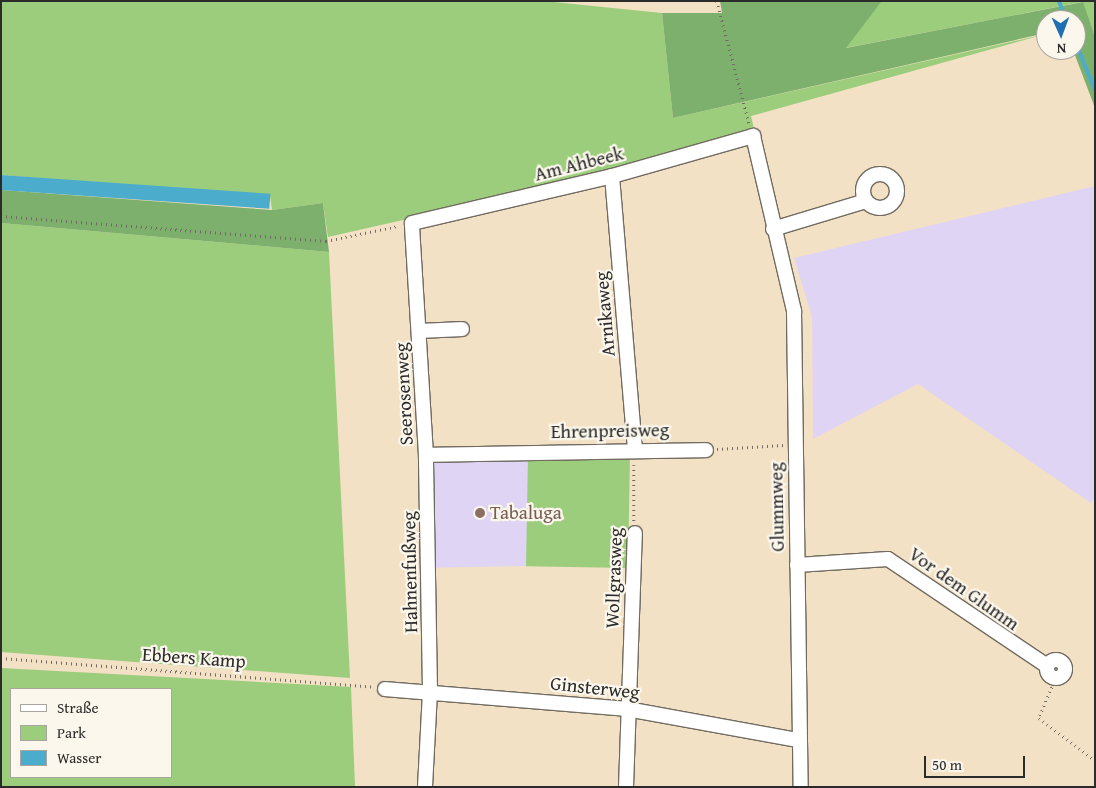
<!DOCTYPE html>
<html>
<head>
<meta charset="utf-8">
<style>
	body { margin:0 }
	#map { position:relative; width:1096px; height:788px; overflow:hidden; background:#f3e1c5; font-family:"Gentium Book Plus",serif }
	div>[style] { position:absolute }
	.built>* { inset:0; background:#e0d4f4; transform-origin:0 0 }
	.green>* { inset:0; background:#9bcd7c; transform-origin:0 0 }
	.forest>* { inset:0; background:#7cb06c }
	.water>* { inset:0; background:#4caccb; transform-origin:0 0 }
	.stream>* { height:4px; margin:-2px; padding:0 2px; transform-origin:2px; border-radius:2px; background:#4caccb }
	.path>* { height:2.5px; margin-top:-1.25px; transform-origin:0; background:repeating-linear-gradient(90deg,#716b61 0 1px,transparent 0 5px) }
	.roads { filter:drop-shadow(1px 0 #716b61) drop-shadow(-1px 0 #716b61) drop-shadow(0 1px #716b61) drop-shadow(0 -1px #716b61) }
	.minor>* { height:14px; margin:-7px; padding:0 7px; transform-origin:7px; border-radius:7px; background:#fff }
	.minor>.ring { margin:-7px; padding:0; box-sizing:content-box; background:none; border:14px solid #fff; border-radius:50% }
	.dots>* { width:14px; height:14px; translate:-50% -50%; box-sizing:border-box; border:2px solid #fbf7ec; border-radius:50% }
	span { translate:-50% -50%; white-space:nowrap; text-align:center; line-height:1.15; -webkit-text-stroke:4.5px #fbf7ec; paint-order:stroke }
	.street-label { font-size:19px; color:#2b2b2b }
	.education-label { font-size:19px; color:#785e54 }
	.left { translate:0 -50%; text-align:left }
	.frame { position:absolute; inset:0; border:2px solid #2b2b2b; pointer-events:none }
	.legend { position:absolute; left:10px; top:688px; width:162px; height:90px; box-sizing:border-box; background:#fbf7ec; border:1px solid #a8a59f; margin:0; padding:6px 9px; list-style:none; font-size:15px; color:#2b2b2b }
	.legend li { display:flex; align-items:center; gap:10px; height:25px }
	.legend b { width:25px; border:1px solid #a8a59f }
	.north { position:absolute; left:1036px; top:10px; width:50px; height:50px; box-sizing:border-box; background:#fbf7ec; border:1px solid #a8a59f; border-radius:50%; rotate:178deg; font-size:14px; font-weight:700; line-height:20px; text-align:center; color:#2b2b2b }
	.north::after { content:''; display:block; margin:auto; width:18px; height:22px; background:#1f6fb2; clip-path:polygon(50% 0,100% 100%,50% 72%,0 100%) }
	.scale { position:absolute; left:924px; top:756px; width:101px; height:22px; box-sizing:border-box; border:2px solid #2b2b2b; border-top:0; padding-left:6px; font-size:15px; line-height:18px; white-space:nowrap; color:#2b2b2b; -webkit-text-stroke:4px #fbf7ec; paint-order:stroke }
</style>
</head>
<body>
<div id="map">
	<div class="built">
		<i style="clip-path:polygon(1095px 186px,1095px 499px,1091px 503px,918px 384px,813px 439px,812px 317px,794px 258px)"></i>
		<i style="left:528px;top:458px;width:108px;height:97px;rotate:89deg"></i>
	</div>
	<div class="green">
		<i style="clip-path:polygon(1px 1px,544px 1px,662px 13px,673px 118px,1046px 34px,751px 116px,755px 133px,610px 173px,328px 237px,323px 203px,272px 210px,270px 196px,1px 175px)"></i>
		<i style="clip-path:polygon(882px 1px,1095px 1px,1095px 37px,1082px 2px,845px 48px)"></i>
		<i style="clip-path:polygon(1px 223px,329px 252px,350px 678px,1px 652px)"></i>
		<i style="left:630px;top:454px;width:114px;height:102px;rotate:91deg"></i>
		<i style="clip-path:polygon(evenodd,1px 668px,351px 687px,355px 787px,1px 787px,1px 668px,171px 689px,171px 777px,11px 777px,11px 689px,171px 689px)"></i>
	</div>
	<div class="forest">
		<i style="clip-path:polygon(720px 1px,882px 1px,846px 48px,1083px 2px,1095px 37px,1095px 108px,1073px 50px,1076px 20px,1046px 20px,1046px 33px,673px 118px,662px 13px,722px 13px)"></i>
		<i style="clip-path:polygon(1px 190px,272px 210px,323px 203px,329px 252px,1px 223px)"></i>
	</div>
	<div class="water">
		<i style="left:1px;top:175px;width:270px;height:15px;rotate:4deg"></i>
	</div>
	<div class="stream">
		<i style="left:1059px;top:1px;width:20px;rotate:70deg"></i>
		<i style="left:1076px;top:44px;width:50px;rotate:67.6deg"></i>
	</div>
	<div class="path">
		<i style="left:717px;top:1px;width:126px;rotate:75.3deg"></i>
		<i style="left:1px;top:216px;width:326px;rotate:4.4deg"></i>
		<i style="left:326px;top:241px;width:74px;rotate:-11.8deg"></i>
		<i style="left:717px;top:449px;width:67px;rotate:-3.4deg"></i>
		<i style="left:634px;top:465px;width:57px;rotate:90deg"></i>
		<i style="left:1px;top:658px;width:374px;rotate:4.4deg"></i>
		<i style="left:1056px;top:678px;width:43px;rotate:113deg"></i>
		<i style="left:1039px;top:718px;width:70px;rotate:36.9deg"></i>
	</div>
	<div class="roads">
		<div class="minor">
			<i class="ring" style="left:863px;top:174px;width:20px;height:20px"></i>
			<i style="left:612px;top:176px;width:273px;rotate:85.2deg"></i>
			<i style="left:773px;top:229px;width:97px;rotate:-16.8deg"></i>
			<i style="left:420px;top:331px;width:42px;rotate:-2.7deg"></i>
			<i style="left:426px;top:455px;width:280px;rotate:-1deg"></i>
			<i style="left:797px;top:565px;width:91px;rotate:-3.8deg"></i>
			<i style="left:888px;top:559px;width:192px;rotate:33.9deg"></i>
			<i class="ring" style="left:1047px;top:660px;width:4px;height:4px"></i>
			<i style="left:385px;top:689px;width:243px;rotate:4.7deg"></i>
			<i style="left:627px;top:709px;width:174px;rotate:10.3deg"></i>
			<i style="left:425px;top:787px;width:97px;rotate:-87deg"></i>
			<i style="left:430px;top:690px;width:235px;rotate:-91deg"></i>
			<i style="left:426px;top:455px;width:232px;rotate:-93.5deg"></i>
			<i style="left:412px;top:223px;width:205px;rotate:-13.2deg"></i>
			<i style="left:612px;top:176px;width:147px;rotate:-15.8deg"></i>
			<i style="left:753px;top:136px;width:180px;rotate:76.8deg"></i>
			<i style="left:794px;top:311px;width:476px;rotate:89.2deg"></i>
			<i style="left:626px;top:787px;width:254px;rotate:-88deg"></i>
		</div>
	</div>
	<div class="dots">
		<i style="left:480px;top:513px;background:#8d6e63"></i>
	</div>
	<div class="street-label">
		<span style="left:579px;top:164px;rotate:-14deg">Am Ahbeek</span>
		<span style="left:605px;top:314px;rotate:-95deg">Arnikaweg</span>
		<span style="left:404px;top:394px;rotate:-93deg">Seerosenweg</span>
		<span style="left:610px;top:431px;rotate:-1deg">Ehrenpreisweg</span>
		<span style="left:777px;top:507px;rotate:-91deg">Glummweg</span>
		<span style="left:410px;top:572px;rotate:-91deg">Hahnenfußweg</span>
		<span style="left:614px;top:578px;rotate:-88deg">Wollgrasweg</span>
		<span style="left:964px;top:589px;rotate:35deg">Vor dem Glumm</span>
		<span style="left:194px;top:658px;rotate:4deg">Ebbers Kamp</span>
		<span style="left:595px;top:688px;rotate:6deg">Ginsterweg</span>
	</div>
	<div class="education-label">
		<span class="left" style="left:490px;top:513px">Tabaluga</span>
	</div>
	<div class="frame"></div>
	<ul class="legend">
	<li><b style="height:6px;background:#fff"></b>Straße</li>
	<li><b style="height:14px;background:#9bcd7c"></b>Park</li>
	<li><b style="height:14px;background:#4caccb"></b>Wasser</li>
	</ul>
	<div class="north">N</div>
	<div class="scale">50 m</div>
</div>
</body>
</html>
